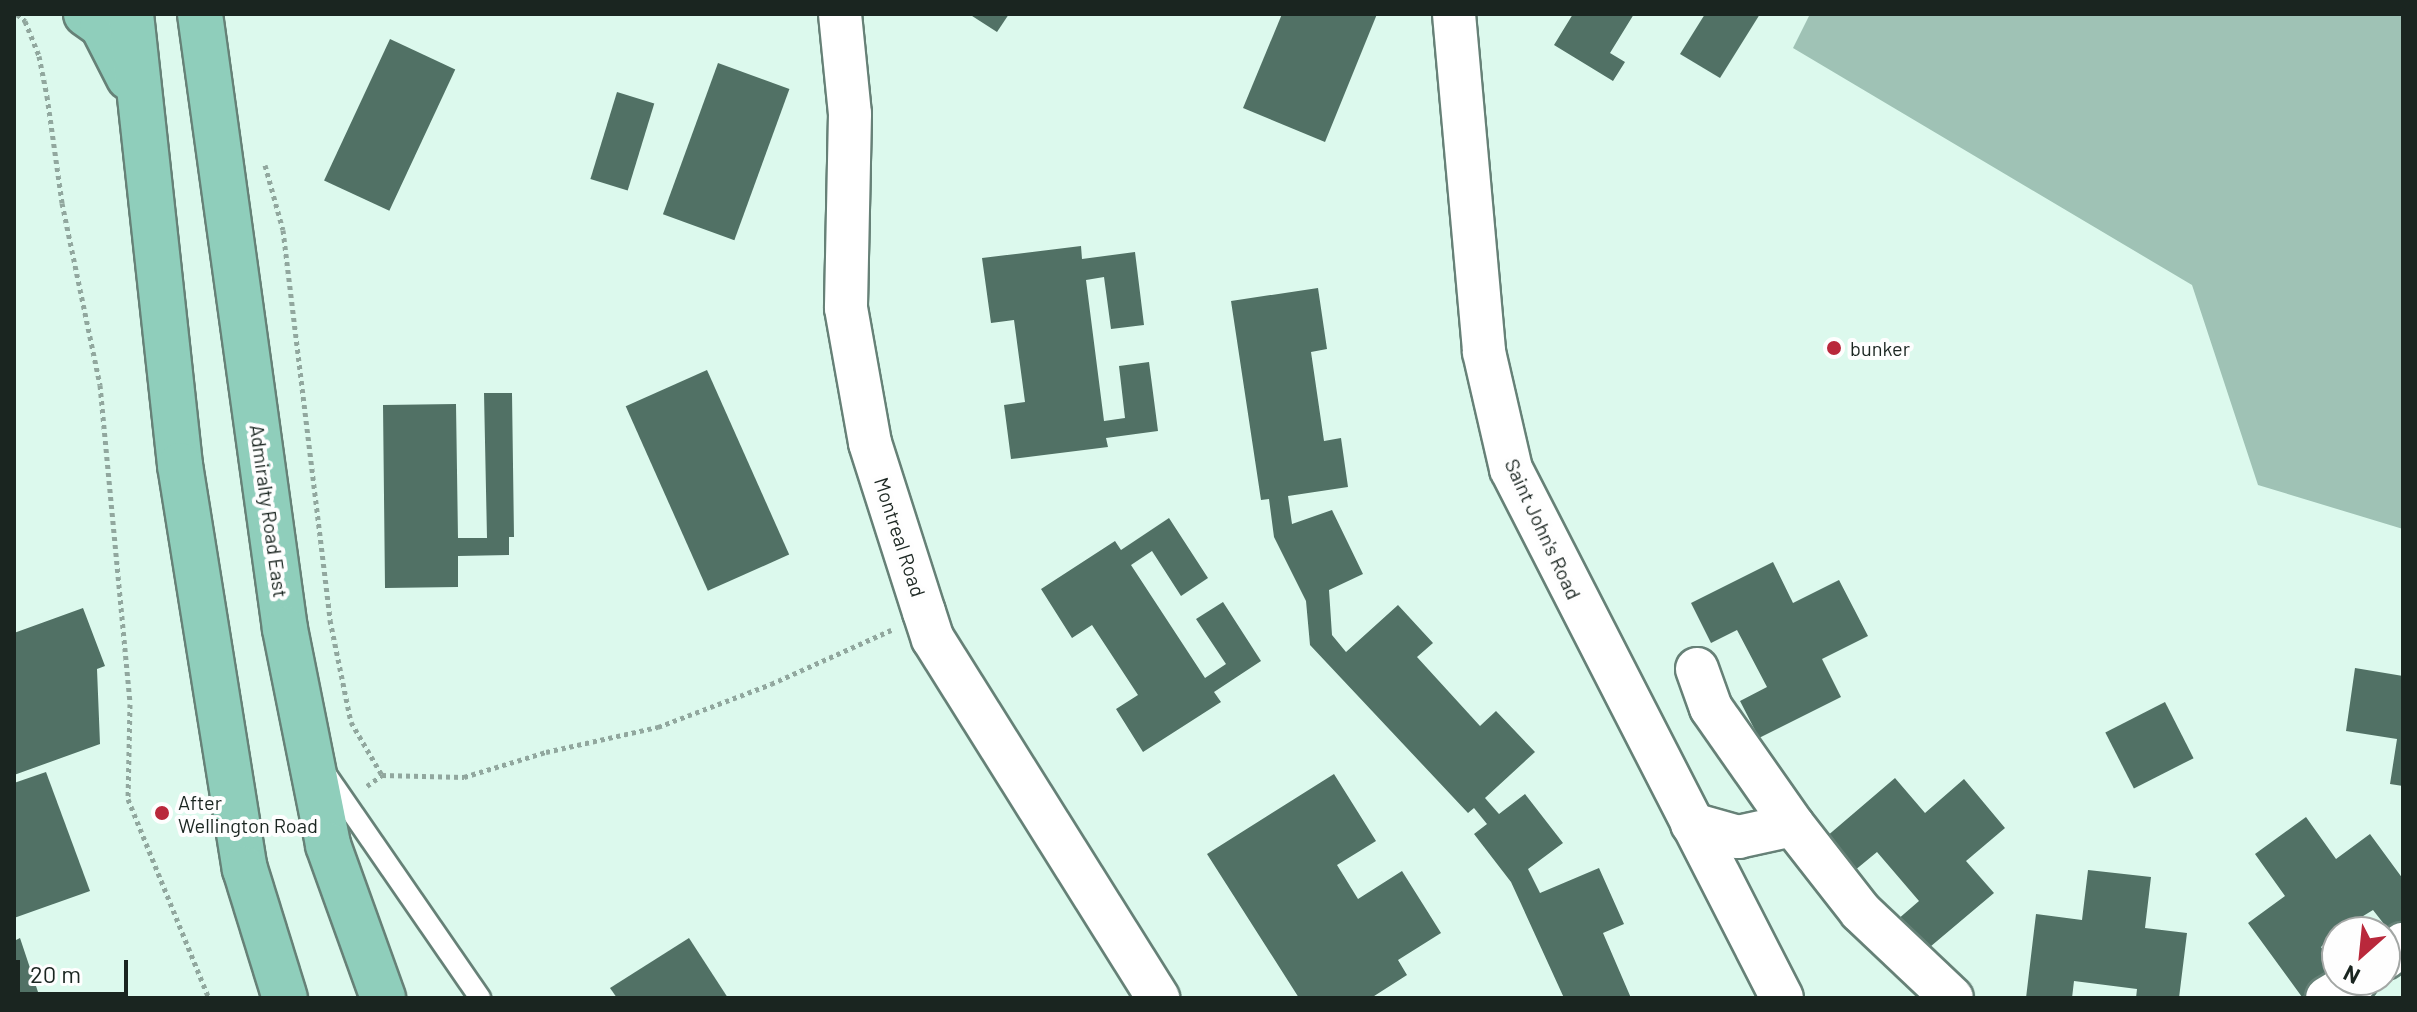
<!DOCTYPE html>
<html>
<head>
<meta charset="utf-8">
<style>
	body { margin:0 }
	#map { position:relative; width:2417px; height:1012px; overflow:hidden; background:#dcf9ed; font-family:Barlow,sans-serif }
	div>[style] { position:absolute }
	.forest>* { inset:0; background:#9fc2b5 }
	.building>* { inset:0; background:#517165; transform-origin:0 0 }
	.path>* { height:5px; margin-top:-2.5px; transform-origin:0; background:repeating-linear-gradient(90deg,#91a79e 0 4px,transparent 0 8px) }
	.roads { filter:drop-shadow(2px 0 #668177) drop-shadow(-2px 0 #668177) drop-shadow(0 2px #668177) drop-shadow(0 -2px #668177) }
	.lane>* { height:20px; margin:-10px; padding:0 10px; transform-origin:10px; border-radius:10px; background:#fff }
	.street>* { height:42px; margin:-21px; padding:0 21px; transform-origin:21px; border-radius:21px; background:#fff }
	.primary>* { height:44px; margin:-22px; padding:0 22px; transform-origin:22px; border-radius:22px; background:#8fcebb }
	.dots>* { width:22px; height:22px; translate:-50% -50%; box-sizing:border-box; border:4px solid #fefefe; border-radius:50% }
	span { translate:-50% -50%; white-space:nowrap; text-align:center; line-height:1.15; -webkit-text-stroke:8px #fefefe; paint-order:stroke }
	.poi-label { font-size:20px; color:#1a2520 }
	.left { translate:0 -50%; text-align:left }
	.street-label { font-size:20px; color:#1a2520 }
	.frame { position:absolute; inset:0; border:16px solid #1a2520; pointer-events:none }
	.north { position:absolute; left:2321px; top:916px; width:80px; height:80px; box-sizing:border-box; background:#fefefe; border:2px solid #a3a7a5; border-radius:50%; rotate:207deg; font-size:22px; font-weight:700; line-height:32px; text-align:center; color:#1a2520 }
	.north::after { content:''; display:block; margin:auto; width:28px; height:36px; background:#b9283b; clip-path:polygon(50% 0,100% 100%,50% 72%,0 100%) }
	.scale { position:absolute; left:16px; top:960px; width:112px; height:36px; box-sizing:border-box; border:4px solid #1a2520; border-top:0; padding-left:10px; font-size:24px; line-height:28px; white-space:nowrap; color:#1a2520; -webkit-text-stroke:6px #fefefe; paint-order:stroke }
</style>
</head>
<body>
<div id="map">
	<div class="forest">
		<i style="clip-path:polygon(1810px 14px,2403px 14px,2403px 529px,2258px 485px,2192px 285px,1793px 48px)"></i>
	</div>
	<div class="building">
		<i style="clip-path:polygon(969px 14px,1009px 14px,997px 32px)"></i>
		<i style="clip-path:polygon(1282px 14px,1377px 14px,1325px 142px,1243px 108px)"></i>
		<i style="clip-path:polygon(1573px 14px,1634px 14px,1610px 53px,1625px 62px,1613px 81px,1554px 45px)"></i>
		<i style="clip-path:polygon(1705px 14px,1760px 14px,1720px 78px,1680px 54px)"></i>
		<i style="left:390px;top:39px;width:72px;height:156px;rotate:25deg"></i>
		<i style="left:718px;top:63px;width:76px;height:161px;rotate:20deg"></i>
		<i style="left:617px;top:92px;width:39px;height:91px;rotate:17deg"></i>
		<i style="clip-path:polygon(1081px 246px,1082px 259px,1135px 252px,1144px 325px,1111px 329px,1104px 277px,1086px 280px,1104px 421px,1125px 418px,1119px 366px,1149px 362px,1158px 431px,1106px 438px,1108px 447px,1011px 459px,1004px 405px,1025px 402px,1014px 320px,991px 323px,982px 258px)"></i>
		<i style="clip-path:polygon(1318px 288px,1327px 349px,1311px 352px,1324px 441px,1341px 438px,1348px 487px,1288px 496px,1292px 524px,1332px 510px,1363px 574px,1329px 590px,1332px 635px,1346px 652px,1398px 605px,1433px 643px,1417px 657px,1480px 726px,1496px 711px,1535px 752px,1485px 798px,1499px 814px,1525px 794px,1563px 843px,1528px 869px,1540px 893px,1599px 868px,1624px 924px,1603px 933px,1631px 998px,1564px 998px,1511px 882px,1474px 834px,1487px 824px,1474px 808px,1468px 813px,1310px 645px,1306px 601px,1274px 537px,1269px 499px,1261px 500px,1231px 301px)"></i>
		<i style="left:707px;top:370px;width:202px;height:89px;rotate:66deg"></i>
		<i style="clip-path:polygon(484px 393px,512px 393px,514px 537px,509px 537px,509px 555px,458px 556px,458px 587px,385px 588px,383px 405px,456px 404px,458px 538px,487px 538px)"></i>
		<i style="clip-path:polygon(1169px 518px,1208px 578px,1181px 596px,1152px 551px,1131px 565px,1205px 678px,1226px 664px,1196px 619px,1223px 602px,1261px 661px,1214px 692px,1221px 702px,1143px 752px,1116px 709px,1138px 695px,1092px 625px,1072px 638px,1041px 589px,1115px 541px,1121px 550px)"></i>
		<i style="clip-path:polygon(1773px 562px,1793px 603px,1839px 580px,1868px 636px,1822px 659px,1841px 697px,1759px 738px,1740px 701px,1767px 687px,1737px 630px,1711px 643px,1691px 603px)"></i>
		<i style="clip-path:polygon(83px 608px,105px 666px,97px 669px,100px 744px,14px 775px,14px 633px)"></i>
		<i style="clip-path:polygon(2355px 668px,2403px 676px,2403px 786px,2390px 784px,2397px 739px,2346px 731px)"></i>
		<i style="left:2165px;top:702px;width:63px;height:67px;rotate:63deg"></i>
		<i style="clip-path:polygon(46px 772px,90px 891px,14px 918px,14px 783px)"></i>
		<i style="clip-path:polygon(1334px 774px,1376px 841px,1337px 865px,1358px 899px,1402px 871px,1441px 933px,1398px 960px,1407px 975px,1371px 998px,1299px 998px,1207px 854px)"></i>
		<i style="clip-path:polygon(1895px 778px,1925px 813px,1964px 779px,2005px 828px,1966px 861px,1994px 893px,1924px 952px,1897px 920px,1919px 901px,1877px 852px,1854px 871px,1826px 837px)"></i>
		<i style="clip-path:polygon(2306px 817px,2336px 859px,2370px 834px,2403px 879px,2403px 924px,2391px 933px,2373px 910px,2337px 932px,2321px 947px,2337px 972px,2302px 997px,2248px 923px,2285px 896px,2255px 854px)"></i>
		<i style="clip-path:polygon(2088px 870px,2151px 877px,2145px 928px,2187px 933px,2179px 998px,2136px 998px,2137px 989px,2074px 981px,2072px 998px,2026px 998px,2036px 914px,2082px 920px)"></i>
		<i style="clip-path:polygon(20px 938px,38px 992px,14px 998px,14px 941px)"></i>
		<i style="clip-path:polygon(689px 938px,728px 998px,617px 998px,610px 988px)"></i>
	</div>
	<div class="path">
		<i style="left:17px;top:14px;width:11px;rotate:41deg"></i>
		<i style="left:25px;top:21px;width:38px;rotate:68deg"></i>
		<i style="left:39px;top:56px;width:41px;rotate:78.7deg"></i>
		<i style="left:47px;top:96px;width:108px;rotate:82deg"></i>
		<i style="left:62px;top:203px;width:186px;rotate:78.2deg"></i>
		<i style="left:100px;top:385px;width:320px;rotate:84.6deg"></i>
		<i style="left:130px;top:704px;width:95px;rotate:91.2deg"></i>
		<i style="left:128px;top:799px;width:215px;rotate:67.9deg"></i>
		<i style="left:265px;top:165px;width:67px;rotate:74.5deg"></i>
		<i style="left:283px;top:230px;width:393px;rotate:83.1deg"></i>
		<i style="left:330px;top:620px;width:104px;rotate:78.4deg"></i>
		<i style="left:351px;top:722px;width:61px;rotate:59.7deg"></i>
		<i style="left:367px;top:786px;width:19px;rotate:-36deg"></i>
		<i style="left:382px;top:775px;width:82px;rotate:1.4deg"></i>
		<i style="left:464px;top:777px;width:86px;rotate:-17deg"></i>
		<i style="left:546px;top:752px;width:115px;rotate:-12.6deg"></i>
		<i style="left:658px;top:727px;width:121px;rotate:-20.8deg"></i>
		<i style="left:771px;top:684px;width:132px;rotate:-24.2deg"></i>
	</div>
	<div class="roads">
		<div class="lane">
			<i style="left:327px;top:776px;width:270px;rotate:55.4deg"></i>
		</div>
		<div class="street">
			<i style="left:840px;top:14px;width:100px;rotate:84.3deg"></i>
			<i style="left:850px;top:114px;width:194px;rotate:91.2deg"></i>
			<i style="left:846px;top:308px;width:137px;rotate:79.9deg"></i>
			<i style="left:870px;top:443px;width:177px;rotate:72.3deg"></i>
			<i style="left:924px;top:612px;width:28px;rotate:72deg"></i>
			<i style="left:933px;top:639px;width:424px;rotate:57.9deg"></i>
			<i style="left:1454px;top:14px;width:339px;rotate:84.9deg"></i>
			<i style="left:1484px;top:352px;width:120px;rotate:77deg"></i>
			<i style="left:1511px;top:469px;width:594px;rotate:62.87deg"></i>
			<i style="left:1697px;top:669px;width:41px;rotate:70.3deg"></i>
			<i style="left:1711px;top:708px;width:143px;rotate:55deg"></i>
			<i style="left:1793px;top:825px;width:110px;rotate:52deg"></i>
			<i style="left:1861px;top:912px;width:125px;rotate:43.4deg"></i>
			<i style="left:1692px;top:824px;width:48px;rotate:15.8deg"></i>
			<i style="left:1738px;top:837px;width:56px;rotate:-12.3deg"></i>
			<i style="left:2385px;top:958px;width:23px;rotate:-38deg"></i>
			<i style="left:2327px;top:998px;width:35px;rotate:-31deg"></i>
		</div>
		<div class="primary">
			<i style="left:86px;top:14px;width:19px;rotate:35deg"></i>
			<i style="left:102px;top:25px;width:59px;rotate:63deg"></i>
			<i style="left:131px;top:14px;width:454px;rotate:83.8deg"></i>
			<i style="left:180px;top:465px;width:409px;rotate:80.9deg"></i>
			<i style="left:245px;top:869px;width:135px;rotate:72.8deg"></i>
			<i style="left:200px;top:14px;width:621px;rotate:82.13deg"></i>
			<i style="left:285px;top:629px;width:220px;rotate:78.7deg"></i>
			<i style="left:328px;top:845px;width:163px;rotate:70.2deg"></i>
		</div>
	</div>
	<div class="dots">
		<i style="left:1834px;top:348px;background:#b9283b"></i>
		<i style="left:162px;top:813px;background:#b9283b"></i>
	</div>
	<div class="poi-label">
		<span class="left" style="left:1850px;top:348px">bunker</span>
		<span class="left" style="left:178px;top:814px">After<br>Wellington Road</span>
	</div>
	<div class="street-label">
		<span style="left:269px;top:511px;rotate:82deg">Admiralty Road East</span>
		<span style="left:1543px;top:529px;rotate:65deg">Saint John's Road</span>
		<span style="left:900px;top:537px;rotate:72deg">Montreal Road</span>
	</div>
	<div class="frame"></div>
	<div class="north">N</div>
	<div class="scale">20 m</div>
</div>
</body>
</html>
